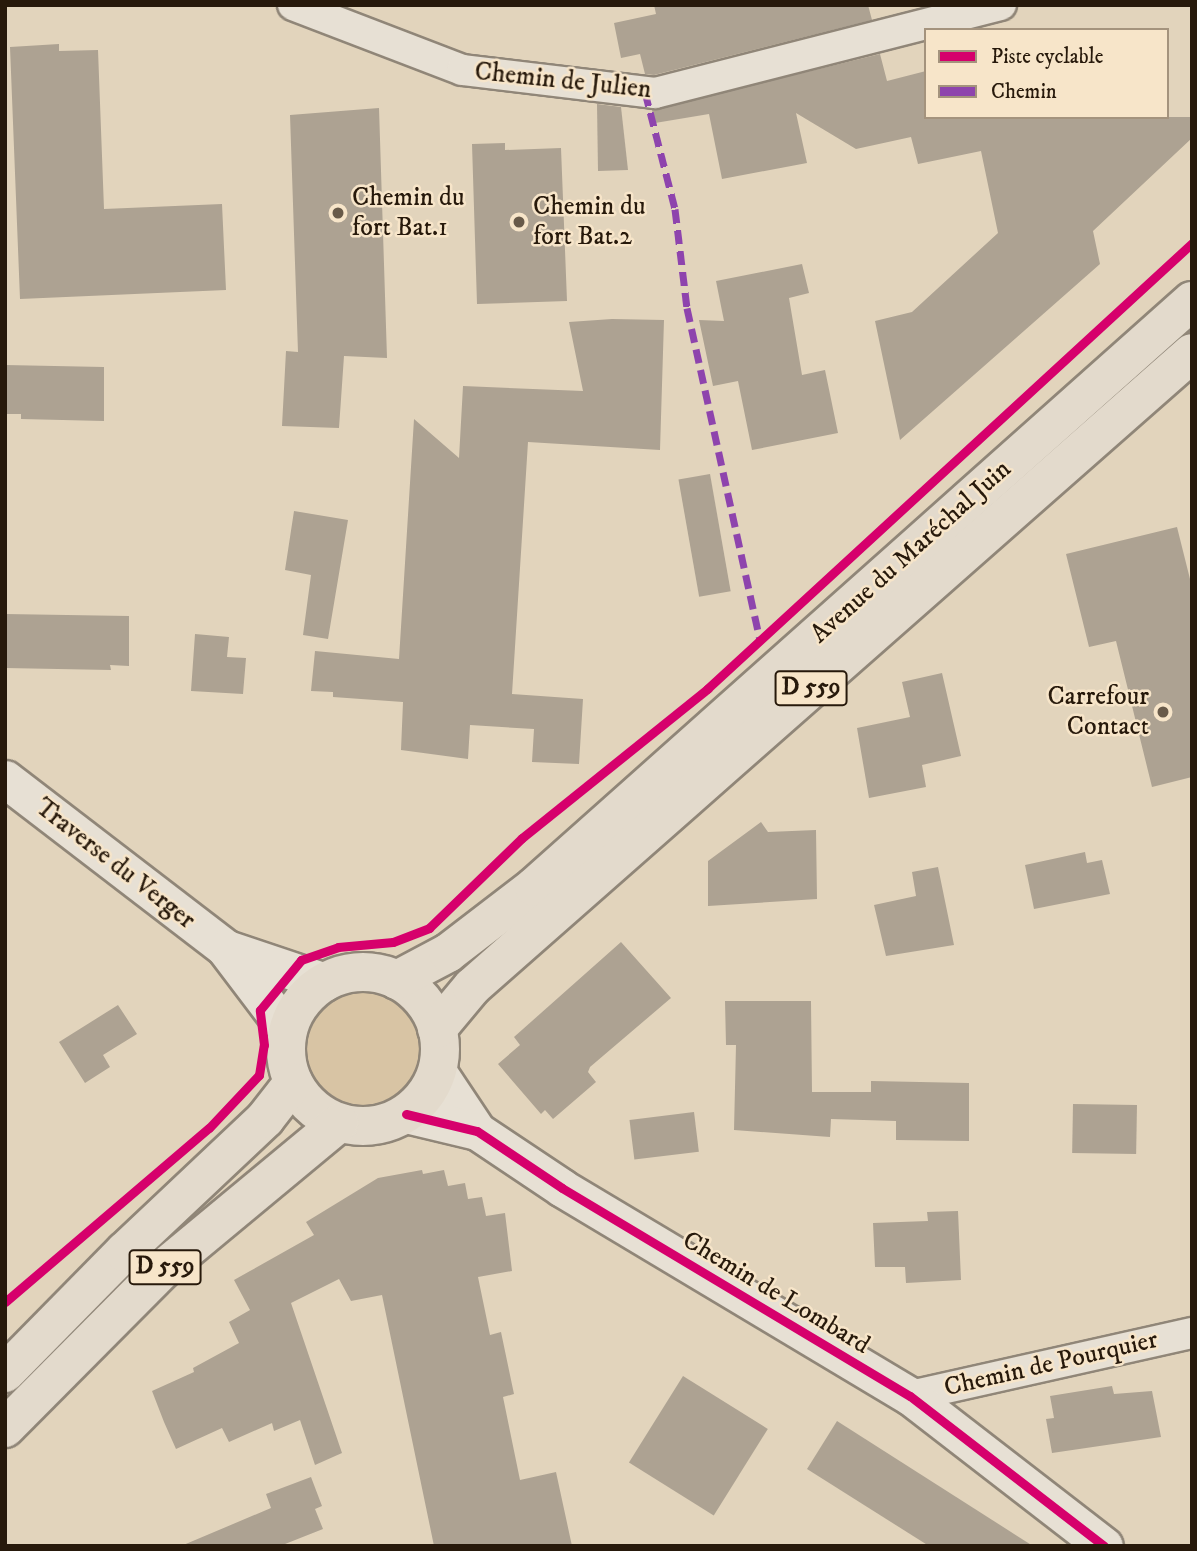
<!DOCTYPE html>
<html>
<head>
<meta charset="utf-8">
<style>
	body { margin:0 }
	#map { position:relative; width:1197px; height:1551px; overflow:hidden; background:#e2d4bc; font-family:"IM FELL DW Pica",serif }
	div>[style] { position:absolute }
	.green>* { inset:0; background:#d8c4a4 }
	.round { border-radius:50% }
	.building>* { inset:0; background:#ada292; transform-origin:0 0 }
	.roads { filter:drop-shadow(2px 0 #908678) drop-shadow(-2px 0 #908678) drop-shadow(0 2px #908678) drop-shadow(0 -2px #908678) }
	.minor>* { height:30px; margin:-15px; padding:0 15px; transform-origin:15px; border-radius:15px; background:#e7e0d4 }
	.tertiary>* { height:37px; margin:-18.5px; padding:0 18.5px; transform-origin:18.5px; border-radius:18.5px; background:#e7e0d4 }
	.primary>* { height:38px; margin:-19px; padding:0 19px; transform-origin:19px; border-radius:19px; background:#e3dacc }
	.primary>.ring { margin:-19px; padding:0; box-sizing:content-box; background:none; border:38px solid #e3dacc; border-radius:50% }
	.quiet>* { height:7px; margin-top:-3.5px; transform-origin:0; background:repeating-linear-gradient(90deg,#8e44ad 0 14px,transparent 0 21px) }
	.cycleway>* { height:9px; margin:-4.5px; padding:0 4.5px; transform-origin:4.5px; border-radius:4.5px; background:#d6006c }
	.dots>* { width:19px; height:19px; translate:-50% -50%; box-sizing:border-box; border:4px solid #f7e5c9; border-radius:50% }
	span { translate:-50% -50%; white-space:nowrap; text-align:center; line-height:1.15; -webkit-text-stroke:5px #f7e5c9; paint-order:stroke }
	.shield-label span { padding:2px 5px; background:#f7e5c9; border:2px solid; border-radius:5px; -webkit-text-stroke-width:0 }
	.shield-label { font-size:24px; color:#27190b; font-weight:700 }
	.street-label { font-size:26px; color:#27190b }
	.poi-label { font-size:26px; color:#27190b }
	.left { translate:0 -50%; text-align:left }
	.right { translate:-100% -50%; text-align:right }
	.frame { position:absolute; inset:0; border:7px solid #27190b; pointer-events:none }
	.legend { position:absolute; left:924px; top:28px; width:245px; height:91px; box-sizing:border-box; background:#f7e5c9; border:2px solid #a4937d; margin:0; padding:9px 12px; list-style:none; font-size:21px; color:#27190b }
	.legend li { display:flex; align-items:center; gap:14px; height:35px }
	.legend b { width:35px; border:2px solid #a4937d }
</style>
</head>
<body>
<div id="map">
	<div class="green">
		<i class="round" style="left:286px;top:972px;width:154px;height:154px"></i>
	</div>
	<div class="building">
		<i style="clip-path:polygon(654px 5px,868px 5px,872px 20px,654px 75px,645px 74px,640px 54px,621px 58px,614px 23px,656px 14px)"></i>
		<i style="clip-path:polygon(59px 44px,59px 51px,98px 50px,104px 209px,222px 204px,226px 290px,20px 299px,10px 47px)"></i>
		<i style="clip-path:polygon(880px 54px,887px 81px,926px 71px,926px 117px,1192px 117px,1192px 138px,1093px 231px,1100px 264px,900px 440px,875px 321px,912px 312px,998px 233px,981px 151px,918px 164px,911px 137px,856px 149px,796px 113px,807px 163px,722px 179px,709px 114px,655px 123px,652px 110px)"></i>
		<i style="clip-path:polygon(597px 104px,621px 107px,628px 170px,598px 171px)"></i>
		<i style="clip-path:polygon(379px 108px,387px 358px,344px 356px,339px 428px,282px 426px,286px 351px,298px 352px,290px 115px)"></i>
		<i style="clip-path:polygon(505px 143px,505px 150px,561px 148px,567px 301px,477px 304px,472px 144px)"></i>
		<i style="clip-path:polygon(802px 264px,809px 293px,789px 298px,802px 375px,825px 370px,838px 433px,752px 450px,738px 381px,713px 386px,699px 320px,724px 321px,716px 281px)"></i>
		<i style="clip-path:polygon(612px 319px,664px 320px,660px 450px,528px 442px,512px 694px,583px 699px,579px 764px,532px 762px,534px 729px,470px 725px,468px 759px,401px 750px,403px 702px,333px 697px,333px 692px,311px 691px,315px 651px,399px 659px,414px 419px,459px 458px,463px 386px,583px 391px,569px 322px)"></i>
		<i style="clip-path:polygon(5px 365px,104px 367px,104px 421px,21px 419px,21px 414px,5px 414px)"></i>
		<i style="left:710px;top:474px;width:119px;height:32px;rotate:80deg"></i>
		<i style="clip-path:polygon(294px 511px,348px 520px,328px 639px,303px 635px,311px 575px,285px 570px)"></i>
		<i style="clip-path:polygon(1177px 527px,1192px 587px,1192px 777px,1152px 787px,1116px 641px,1089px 647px,1066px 554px)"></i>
		<i style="clip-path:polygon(5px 614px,129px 616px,129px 666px,110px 665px,111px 670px,5px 668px)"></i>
		<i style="clip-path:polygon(195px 634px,229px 637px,227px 657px,246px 658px,243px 694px,191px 691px)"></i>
		<i style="clip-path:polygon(942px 673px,961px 756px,922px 765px,926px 787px,869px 798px,857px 728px,910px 717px,902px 682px)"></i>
		<i style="clip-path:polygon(761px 822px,768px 832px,816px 830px,817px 899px,708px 906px,708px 861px)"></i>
		<i style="clip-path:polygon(1085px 852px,1087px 863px,1102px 860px,1110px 894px,1034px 909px,1025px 865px)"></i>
		<i style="clip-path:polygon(938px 867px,954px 945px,886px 956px,874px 905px,916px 896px,912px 872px)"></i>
		<i style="clip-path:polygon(621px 942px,671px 998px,590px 1067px,588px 1072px,596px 1082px,553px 1119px,545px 1110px,541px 1114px,498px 1064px,520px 1045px,514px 1037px)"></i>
		<i style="clip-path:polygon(725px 1001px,811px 1001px,812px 1092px,871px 1092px,871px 1081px,969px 1083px,969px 1141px,896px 1140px,896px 1121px,831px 1119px,830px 1137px,734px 1130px,736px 1045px,726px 1045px)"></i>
		<i style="clip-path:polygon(118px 1005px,137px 1034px,103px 1055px,110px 1067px,85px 1083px,59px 1042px)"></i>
		<i style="left:1073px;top:1104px;width:64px;height:49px;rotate:1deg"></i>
		<i style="left:694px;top:1112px;width:40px;height:65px;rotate:83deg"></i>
		<i style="clip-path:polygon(422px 1170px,423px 1174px,444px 1170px,448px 1186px,465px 1183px,468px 1199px,482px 1197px,486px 1216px,505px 1213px,512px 1271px,478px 1277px,490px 1335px,501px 1332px,514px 1394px,503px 1397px,520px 1480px,556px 1472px,572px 1546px,434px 1546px,382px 1295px,351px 1301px,339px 1279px,291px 1303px,342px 1453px,315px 1465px,300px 1420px,274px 1431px,272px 1423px,229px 1442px,222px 1428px,176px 1449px,164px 1422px,152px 1391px,194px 1372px,193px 1368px,239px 1343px,229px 1322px,250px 1310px,234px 1280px,314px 1235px,306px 1222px,378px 1178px)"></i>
		<i style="clip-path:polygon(958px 1211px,961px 1280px,906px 1283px,905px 1267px,875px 1267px,873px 1223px,928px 1221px,927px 1212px)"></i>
		<i style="left:683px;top:1376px;width:100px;height:102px;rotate:32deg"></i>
		<i style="clip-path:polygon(1112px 1386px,1114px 1394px,1152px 1391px,1161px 1437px,1052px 1453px,1046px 1419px,1054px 1418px,1050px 1396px)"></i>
		<i style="clip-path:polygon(837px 1421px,1033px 1546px,929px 1546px,807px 1469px)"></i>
		<i style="clip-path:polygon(311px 1477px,322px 1506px,315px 1509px,323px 1529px,280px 1546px,181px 1546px,271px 1508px,266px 1494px)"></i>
	</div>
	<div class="roads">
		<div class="minor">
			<i style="left:293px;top:5px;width:181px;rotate:21deg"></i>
			<i style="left:462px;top:70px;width:194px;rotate:6.8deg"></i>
			<i style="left:655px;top:93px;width:357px;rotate:-14.3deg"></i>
			<i style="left:910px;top:1396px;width:289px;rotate:-12.6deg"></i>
		</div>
		<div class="tertiary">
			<i style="left:5px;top:779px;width:277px;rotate:37.5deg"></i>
			<i style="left:225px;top:948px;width:103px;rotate:52.9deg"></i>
			<i style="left:227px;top:949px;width:103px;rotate:18.6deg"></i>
			<i style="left:437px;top:1071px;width:72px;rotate:56.3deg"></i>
			<i style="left:406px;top:1114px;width:73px;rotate:13.5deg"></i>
			<i style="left:477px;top:1131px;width:102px;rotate:33.8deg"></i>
			<i style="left:562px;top:1188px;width:405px;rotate:30.9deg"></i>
			<i style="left:910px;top:1396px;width:245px;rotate:37.7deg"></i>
		</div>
		<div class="primary">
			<i class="ring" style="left:286px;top:972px;width:116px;height:116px"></i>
			<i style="left:397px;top:980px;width:58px;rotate:-27.9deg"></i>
			<i style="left:448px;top:953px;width:108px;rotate:-37.5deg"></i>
			<i style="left:534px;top:887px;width:881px;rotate:-41.69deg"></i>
			<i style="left:437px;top:1029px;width:55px;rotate:-50.2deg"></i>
			<i style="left:472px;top:987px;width:959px;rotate:-41.37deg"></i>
			<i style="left:5px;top:1373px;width:170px;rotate:-45.5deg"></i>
			<i style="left:124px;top:1252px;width:194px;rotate:-43.3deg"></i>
			<i style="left:265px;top:1119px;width:46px;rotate:-52.1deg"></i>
			<i style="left:5px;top:1428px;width:224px;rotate:-45.2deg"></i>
			<i style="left:163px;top:1269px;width:229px;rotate:-39.7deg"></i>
		</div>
	</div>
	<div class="quiet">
		<i style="left:645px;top:92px;width:121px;rotate:75.6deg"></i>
		<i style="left:675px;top:209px;width:100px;rotate:83.1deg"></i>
		<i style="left:687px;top:308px;width:340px;rotate:77.6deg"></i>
	</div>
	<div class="cycleway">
		<i style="left:406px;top:1114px;width:73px;rotate:13.5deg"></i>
		<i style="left:477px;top:1131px;width:102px;rotate:33.8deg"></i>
		<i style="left:562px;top:1188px;width:405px;rotate:30.9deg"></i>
		<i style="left:910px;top:1396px;width:245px;rotate:37.7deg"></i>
		<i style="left:5px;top:1302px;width:268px;rotate:-40.5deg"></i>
		<i style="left:209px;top:1128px;width:73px;rotate:-46.7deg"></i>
		<i style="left:259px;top:1075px;width:30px;rotate:-81deg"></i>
		<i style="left:264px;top:1045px;width:35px;rotate:-97deg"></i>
		<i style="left:260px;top:1010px;width:65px;rotate:-50.6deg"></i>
		<i style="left:301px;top:960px;width:39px;rotate:-19deg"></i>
		<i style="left:338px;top:947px;width:55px;rotate:-5.2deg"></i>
		<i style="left:393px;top:942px;width:39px;rotate:-21deg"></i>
		<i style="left:429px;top:928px;width:129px;rotate:-44.1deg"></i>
		<i style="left:522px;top:838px;width:238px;rotate:-38.8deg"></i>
		<i style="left:707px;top:689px;width:659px;rotate:-42.6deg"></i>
	</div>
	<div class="dots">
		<i style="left:338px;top:213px;background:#685a49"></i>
		<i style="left:519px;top:222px;background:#685a49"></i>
		<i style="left:1163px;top:712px;background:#685a49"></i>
	</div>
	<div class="shield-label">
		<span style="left:811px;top:688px">D 559</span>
		<span style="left:165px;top:1267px">D 559</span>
	</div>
	<div class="street-label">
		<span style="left:563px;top:81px;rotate:6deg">Chemin de Julien</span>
		<span style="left:911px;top:552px;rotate:-42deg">Avenue du Maréchal Juin</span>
		<span style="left:115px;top:864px;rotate:38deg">Traverse du Verger</span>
		<span style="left:776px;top:1293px;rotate:31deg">Chemin de Lombard</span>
		<span style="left:1051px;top:1364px;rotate:-13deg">Chemin de Pourquier</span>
	</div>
	<div class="poi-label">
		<span class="left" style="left:352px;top:213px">Chemin du<br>fort Bat.1</span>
		<span class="left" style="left:533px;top:222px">Chemin du<br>fort Bat.2</span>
		<span class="right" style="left:1149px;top:712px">Carrefour<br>Contact</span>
	</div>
	<div class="frame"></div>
	<ul class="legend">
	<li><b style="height:9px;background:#d6006c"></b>Piste cyclable</li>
	<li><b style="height:9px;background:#8e44ad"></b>Chemin</li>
	</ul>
</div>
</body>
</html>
